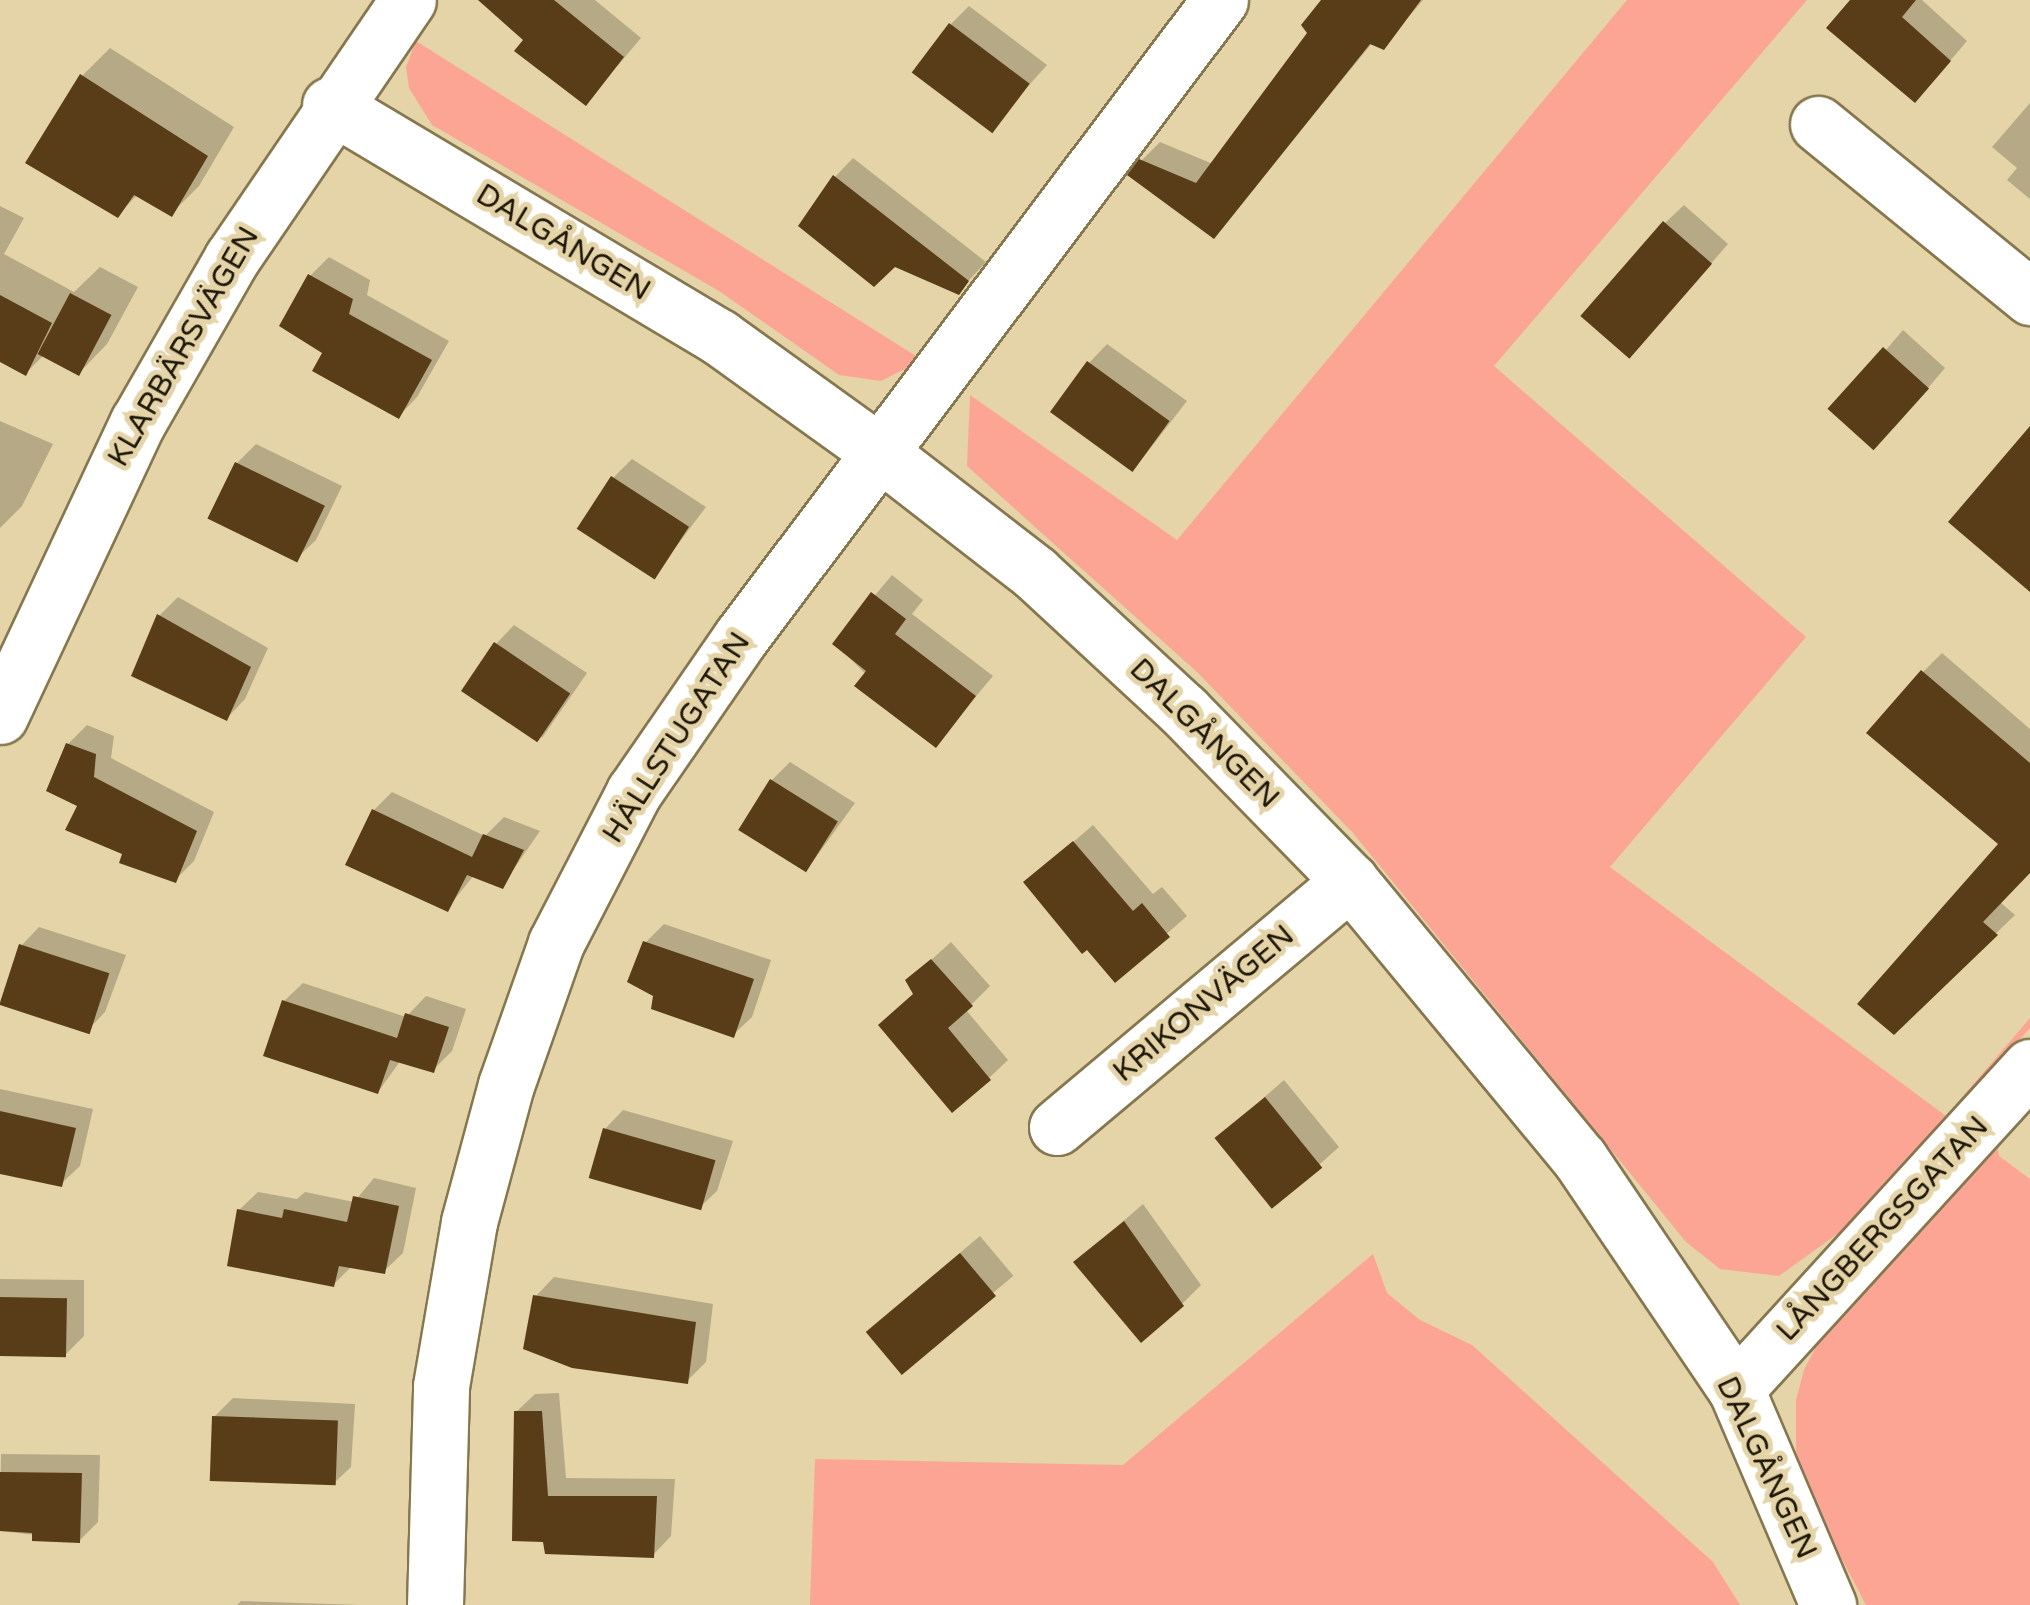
<!DOCTYPE html>
<html>
<head>
<meta charset="utf-8">
<style>
	body { margin:0 }
	#map { position:relative; width:2030px; height:1605px; overflow:hidden; background:#e4d4a7; font-family:"Varela Round",sans-serif }
	div>[style] { position:absolute }
	.green>* { inset:0; background:#fca595 }
	.shadow>* { inset:0; background:#0003; transform-origin:0 0 }
	.building>* { inset:0; background:#593d19; transform-origin:0 0 }
	.roads { filter:drop-shadow(2px 0 #85774e) drop-shadow(-2px 0 #85774e) drop-shadow(0 2px #85774e) drop-shadow(0 -2px #85774e) }
	.minor>* { height:55px; margin:-27.5px; padding:0 27.5px; transform-origin:27.5px; border-radius:27.5px; background:#fff }
	span { translate:-50% -50%; white-space:nowrap; text-align:center; line-height:1.15; -webkit-text-stroke:10px #e4d4a7; paint-order:stroke }
	.street-label { font-size:30px; color:#1b1605 }
</style>
</head>
<body>
<div id="map">
	<div class="green">
		<i style="clip-path:polygon(1627px 0,1807px 0,1494px 366px,1806px 637px,1610px 867px,1946px 1116px,2030px 1018px,2030px 1028px,1872px 1209px,1779px 1276px,1720px 1269px,1686px 1242px,1353px 833px,1197px 672px,967px 466px,970px 395px,1177px 540px)"></i>
		<i style="clip-path:polygon(416px 41px,916px 356px,911px 366px,881px 381px,839px 375px,719px 291px,432px 125px,409px 88px,406px 67px)"></i>
		<i style="clip-path:polygon(1996px 1141px,1999px 1156px,2030px 1179px,2030px 1605px,1866px 1605px,1813px 1504px,1796px 1453px,1796px 1400px,1804px 1370px,1818px 1343px)"></i>
		<i style="clip-path:polygon(1373px 1254px,1387px 1293px,1420px 1320px,1472px 1345px,1713px 1562px,1740px 1605px,810px 1605px,815px 1459px,1123px 1465px)"></i>
	</div>
	<div class="shadow">
		<i style="clip-path:polygon(520px 0,595px 0,641px 38px,586px 103px)"></i>
		<i style="clip-path:polygon(1324px 0,1423px 0,1383px 47px,1373px 42px,1214px 236px,1141px 161px,1160px 142px,1213px 164px,1310px 33px)"></i>
		<i style="clip-path:polygon(1855px 0,1922px 0,1967px 41px,1933px 81px)"></i>
		<i style="clip-path:polygon(969px 6px,1047px 65px,990px 129px,951px 24px)"></i>
		<i style="clip-path:polygon(110px 48px,234px 127px,199px 186px,171px 214px,138px 194px,118px 215px,82px 76px)"></i>
		<i style="clip-path:polygon(2030px 103px,2030px 199px,2007px 180px,2017px 168px,1992px 147px)"></i>
		<i style="clip-path:polygon(853px 158px,986px 262px,958px 292px,894px 264px,835px 177px)"></i>
		<i style="clip-path:polygon(1684px 205px,1728px 244px,1647px 337px,1665px 223px)"></i>
		<i style="clip-path:polygon(0 206px,24px 218px,4px 254px,74px 292px,100px 267px,138px 287px,107px 344px,80px 372px,45px 354px,26px 373px,0 359px)"></i>
		<i style="clip-path:polygon(329px 257px,370px 280px,367px 295px,449px 341px,417px 397px,399px 416px,310px 276px)"></i>
		<i style="clip-path:polygon(1903px 330px,1945px 368px,1894px 428px,1834px 411px)"></i>
		<i style="clip-path:polygon(1107px 344px,1187px 401px,1135px 468px,1089px 363px)"></i>
		<i style="clip-path:polygon(0 421px,53px 444px,22px 506px,0 528px)"></i>
		<i style="clip-path:polygon(256px 444px,342px 486px,316px 540px,297px 558px,237px 463px)"></i>
		<i style="clip-path:polygon(632px 459px,706px 507px,653px 577px,613px 478px)"></i>
		<i style="clip-path:polygon(892px 575px,923px 600px,912px 614px,993px 676px,935px 745px,835px 643px)"></i>
		<i style="clip-path:polygon(178px 597px,268px 648px,245px 699px,227px 718px,159px 616px)"></i>
		<i style="clip-path:polygon(514px 625px,587px 673px,542px 738px,496px 644px)"></i>
		<i style="clip-path:polygon(1942px 653px,2030px 729px,2030px 868px,2000px 902px,2015px 915px,1894px 1032px,2001px 844px,1923px 672px)"></i>
		<i style="clip-path:polygon(87px 725px,114px 736px,111px 758px,214px 812px,194px 861px,175px 880px,125px 852px,81px 805px,68px 744px)"></i>
		<i style="clip-path:polygon(790px 762px,855px 803px,806px 871px,772px 780px)"></i>
		<i style="clip-path:polygon(392px 792px,485px 836px,504px 817px,540px 831px,502px 886px,474px 875px,447px 909px,374px 810px)"></i>
		<i style="clip-path:polygon(1093px 825px,1153px 894px,1162px 887px,1187px 916px,1115px 979px,1027px 882px)"></i>
		<i style="clip-path:polygon(664px 924px,771px 960px,752px 1017px,733px 1035px,656px 994px,645px 943px)"></i>
		<i style="clip-path:polygon(39px 927px,126px 955px,105px 1012px,87px 1031px,21px 946px)"></i>
		<i style="clip-path:polygon(951px 942px,990px 986px,966px 1010px,1008px 1060px,989px 1078px,908px 981px)"></i>
		<i style="clip-path:polygon(303px 983px,406px 1017px,426px 996px,466px 1009px,452px 1051px,433px 1070px,401px 1060px,378px 1092px,284px 1001px)"></i>
		<i style="clip-path:polygon(1284px 1080px,1339px 1147px,1274px 1205px,1237px 1121px)"></i>
		<i style="clip-path:polygon(0 1089px,93px 1109px,80px 1166px,61px 1184px,0 1171px)"></i>
		<i style="clip-path:polygon(623px 1110px,733px 1141px,717px 1191px,698px 1209px,605px 1129px)"></i>
		<i style="clip-path:polygon(374px 1178px,416px 1188px,403px 1253px,384px 1271px,352px 1266px,334px 1284px,239px 1210px,258px 1192px,297px 1199px,305px 1192px,354px 1202px)"></i>
		<i style="clip-path:polygon(1143px 1204px,1201px 1285px,1182px 1304px,1076px 1262px)"></i>
		<i style="left:980px;top:1236px;width:52px;height:146px;rotate:50deg"></i>
		<i style="clip-path:polygon(554px 1277px,713px 1304px,706px 1362px,687px 1381px,536px 1296px)"></i>
		<i style="clip-path:polygon(0 1279px,84px 1280px,84px 1336px,65px 1355px,0 1354px)"></i>
		<i style="clip-path:polygon(559px 1393px,566px 1478px,675px 1479px,671px 1536px,653px 1555px,547px 1551px,516px 1412px,535px 1394px)"></i>
		<i style="clip-path:polygon(233px 1398px,355px 1404px,351px 1467px,332px 1485px,214px 1417px)"></i>
		<i style="clip-path:polygon(1px 1454px,100px 1455px,98px 1522px,80px 1540px,0 1531px)"></i>
		<i style="clip-path:polygon(241px 1601px,361px 1605px,237px 1605px)"></i>
	</div>
	<div class="building">
		<i style="clip-path:polygon(478px 0,554px 0,624px 57px,586px 106px,514px 51px,523px 40px)"></i>
		<i style="clip-path:polygon(1321px 0,1421px 0,1384px 50px,1370px 44px,1214px 239px,1127px 175px,1139px 159px,1196px 183px,1307px 33px,1301px 25px)"></i>
		<i style="clip-path:polygon(1850px 0,1916px 0,1902px 17px,1951px 61px,1915px 103px,1826px 28px)"></i>
		<i style="left:949px;top:23px;width:101px;height:62px;rotate:37deg"></i>
		<i style="clip-path:polygon(80px 74px,208px 156px,172px 217px,134px 195px,118px 218px,25px 163px)"></i>
		<i style="clip-path:polygon(833px 175px,969px 281px,959px 295px,895px 267px,874px 287px,798px 226px)"></i>
		<i style="left:1663px;top:221px;width:65px;height:126px;rotate:41deg"></i>
		<i style="clip-path:polygon(308px 274px,353px 299px,349px 314px,432px 360px,399px 419px,312px 371px,322px 353px,279px 326px)"></i>
		<i style="left:70px;top:293px;width:47px;height:69px;rotate:28deg"></i>
		<i style="clip-path:polygon(0 295px,52px 323px,26px 376px,0 362px)"></i>
		<i style="left:1883px;top:347px;width:62px;height:83px;rotate:42deg"></i>
		<i style="left:1087px;top:361px;width:102px;height:63px;rotate:36deg"></i>
		<i style="clip-path:polygon(2030px 426px,2030px 592px,1948px 522px)"></i>
		<i style="left:235px;top:462px;width:100px;height:63px;rotate:26deg"></i>
		<i style="left:611px;top:476px;width:93px;height:63px;rotate:33deg"></i>
		<i style="clip-path:polygon(871px 592px,906px 619px,895px 634px,976px 696px,936px 748px,854px 686px,866px 671px,832px 644px)"></i>
		<i style="clip-path:polygon(157px 614px,251px 667px,227px 721px,131px 676px)"></i>
		<i style="left:494px;top:642px;width:92px;height:59px;rotate:34deg"></i>
		<i style="clip-path:polygon(1921px 670px,2030px 763px,2030px 873px,1983px 922px,1998px 935px,1894px 1035px,1857px 1004px,1998px 844px,1866px 733px)"></i>
		<i style="clip-path:polygon(66px 743px,96px 754px,94px 777px,197px 831px,176px 883px,119px 863px,122px 854px,65px 830px,77px 806px,46px 791px)"></i>
		<i style="left:770px;top:779px;width:80px;height:60px;rotate:32deg"></i>
		<i style="clip-path:polygon(372px 809px,472px 857px,483px 834px,524px 850px,503px 889px,467px 875px,448px 912px,345px 865px)"></i>
		<i style="clip-path:polygon(1073px 841px,1133px 911px,1142px 903px,1170px 937px,1115px 983px,1087px 950px,1082px 954px,1023px 882px)"></i>
		<i style="clip-path:polygon(643px 941px,754px 979px,734px 1038px,651px 1009px,653px 996px,627px 982px)"></i>
		<i style="left:19px;top:944px;width:95px;height:64px;rotate:18deg"></i>
		<i style="clip-path:polygon(931px 959px,973px 1006px,948px 1028px,991px 1080px,952px 1113px,878px 1025px,913px 994px,905px 980px)"></i>
		<i style="clip-path:polygon(282px 1000px,397px 1038px,405px 1013px,449px 1027px,434px 1073px,390px 1060px,378px 1094px,263px 1056px)"></i>
		<i style="left:1265px;top:1097px;width:91px;height:65px;rotate:51deg"></i>
		<i style="clip-path:polygon(0 1111px,76px 1128px,62px 1187px,0 1174px)"></i>
		<i style="left:603px;top:1128px;width:117px;height:52px;rotate:16deg"></i>
		<i style="clip-path:polygon(353px 1196px,399px 1206px,385px 1274px,339px 1266px,334px 1287px,227px 1266px,237px 1209px,282px 1218px,284px 1209px,347px 1222px)"></i>
		<i style="clip-path:polygon(1124px 1221px,1184px 1306px,1141px 1343px,1073px 1262px)"></i>
		<i style="left:960px;top:1253px;width:56px;height:123px;rotate:50deg"></i>
		<i style="clip-path:polygon(533px 1295px,696px 1322px,688px 1384px,572px 1368px,523px 1349px)"></i>
		<i style="left:0;top:1297px;width:67px;height:59px;rotate:1deg"></i>
		<i style="clip-path:polygon(514px 1411px,542px 1411px,548px 1496px,657px 1496px,654px 1558px,545px 1554px,543px 1542px,512px 1541px)"></i>
		<i style="left:212px;top:1416px;width:126px;height:65px;rotate:2deg"></i>
		<i style="clip-path:polygon(0 1472px,82px 1473px,80px 1543px,32px 1541px,32px 1533px,0 1531px)"></i>
	</div>
	<div class="roads">
		<div class="minor">
			<i style="left:330px;top:105px;width:453px;rotate:30.8deg"></i>
			<i style="left:719px;top:337px;width:197px;rotate:35.7deg"></i>
			<i style="left:879px;top:452px;width:197px;rotate:37.8deg"></i>
			<i style="left:1035px;top:573px;width:203px;rotate:42.8deg"></i>
			<i style="left:1184px;top:711px;width:238px;rotate:45.7deg"></i>
			<i style="left:1350px;top:881px;width:361px;rotate:50.4deg"></i>
			<i style="left:1580px;top:1159px;width:278px;rotate:55.9deg"></i>
			<i style="left:1736px;top:1389px;width:235px;rotate:66.9deg"></i>
			<i style="left:1818px;top:124px;width:274px;rotate:39.2deg"></i>
			<i style="left:0;top:716px;width:325px;rotate:-64.9deg"></i>
			<i style="left:138px;top:422px;width:189px;rotate:-60.2deg"></i>
			<i style="left:232px;top:258px;width:312px;rotate:-55.7deg"></i>
			<i style="left:1057px;top:1127px;width:383px;rotate:-40deg"></i>
			<i style="left:1736px;top:1389px;width:436px;rotate:-47.6deg"></i>
			<i style="left:435px;top:1605px;width:219px;rotate:-88.4deg"></i>
			<i style="left:441px;top:1386px;width:166px;rotate:-80.3deg"></i>
			<i style="left:469px;top:1222px;width:142px;rotate:-74.9deg"></i>
			<i style="left:506px;top:1085px;width:151px;rotate:-70.6deg"></i>
			<i style="left:556px;top:943px;width:170px;rotate:-62.7deg"></i>
			<i style="left:634px;top:792px;width:188px;rotate:-55.4deg"></i>
			<i style="left:741px;top:637px;width:797px;rotate:-53.06deg"></i>
		</div>
	</div>
	<div class="street-label">
		<span style="left:563px;top:243px;rotate:31deg">DALGÅNGEN</span>
		<span style="left:184px;top:347px;rotate:-60deg">KLARBÄRSVÄGEN</span>
		<span style="left:1204px;top:734px;rotate:45deg">DALGÅNGEN</span>
		<span style="left:677px;top:738px;rotate:-57deg">HÄLLSTUGATAN</span>
		<span style="left:1204px;top:1004px;rotate:-40deg">KRIKONVÄGEN</span>
		<span style="left:1883px;top:1229px;rotate:-47deg">LÅNGBERGSGATAN</span>
		<span style="left:1766px;top:1468px;rotate:65deg">DALGÅNGEN</span>
	</div>
</div>
</body>
</html>
